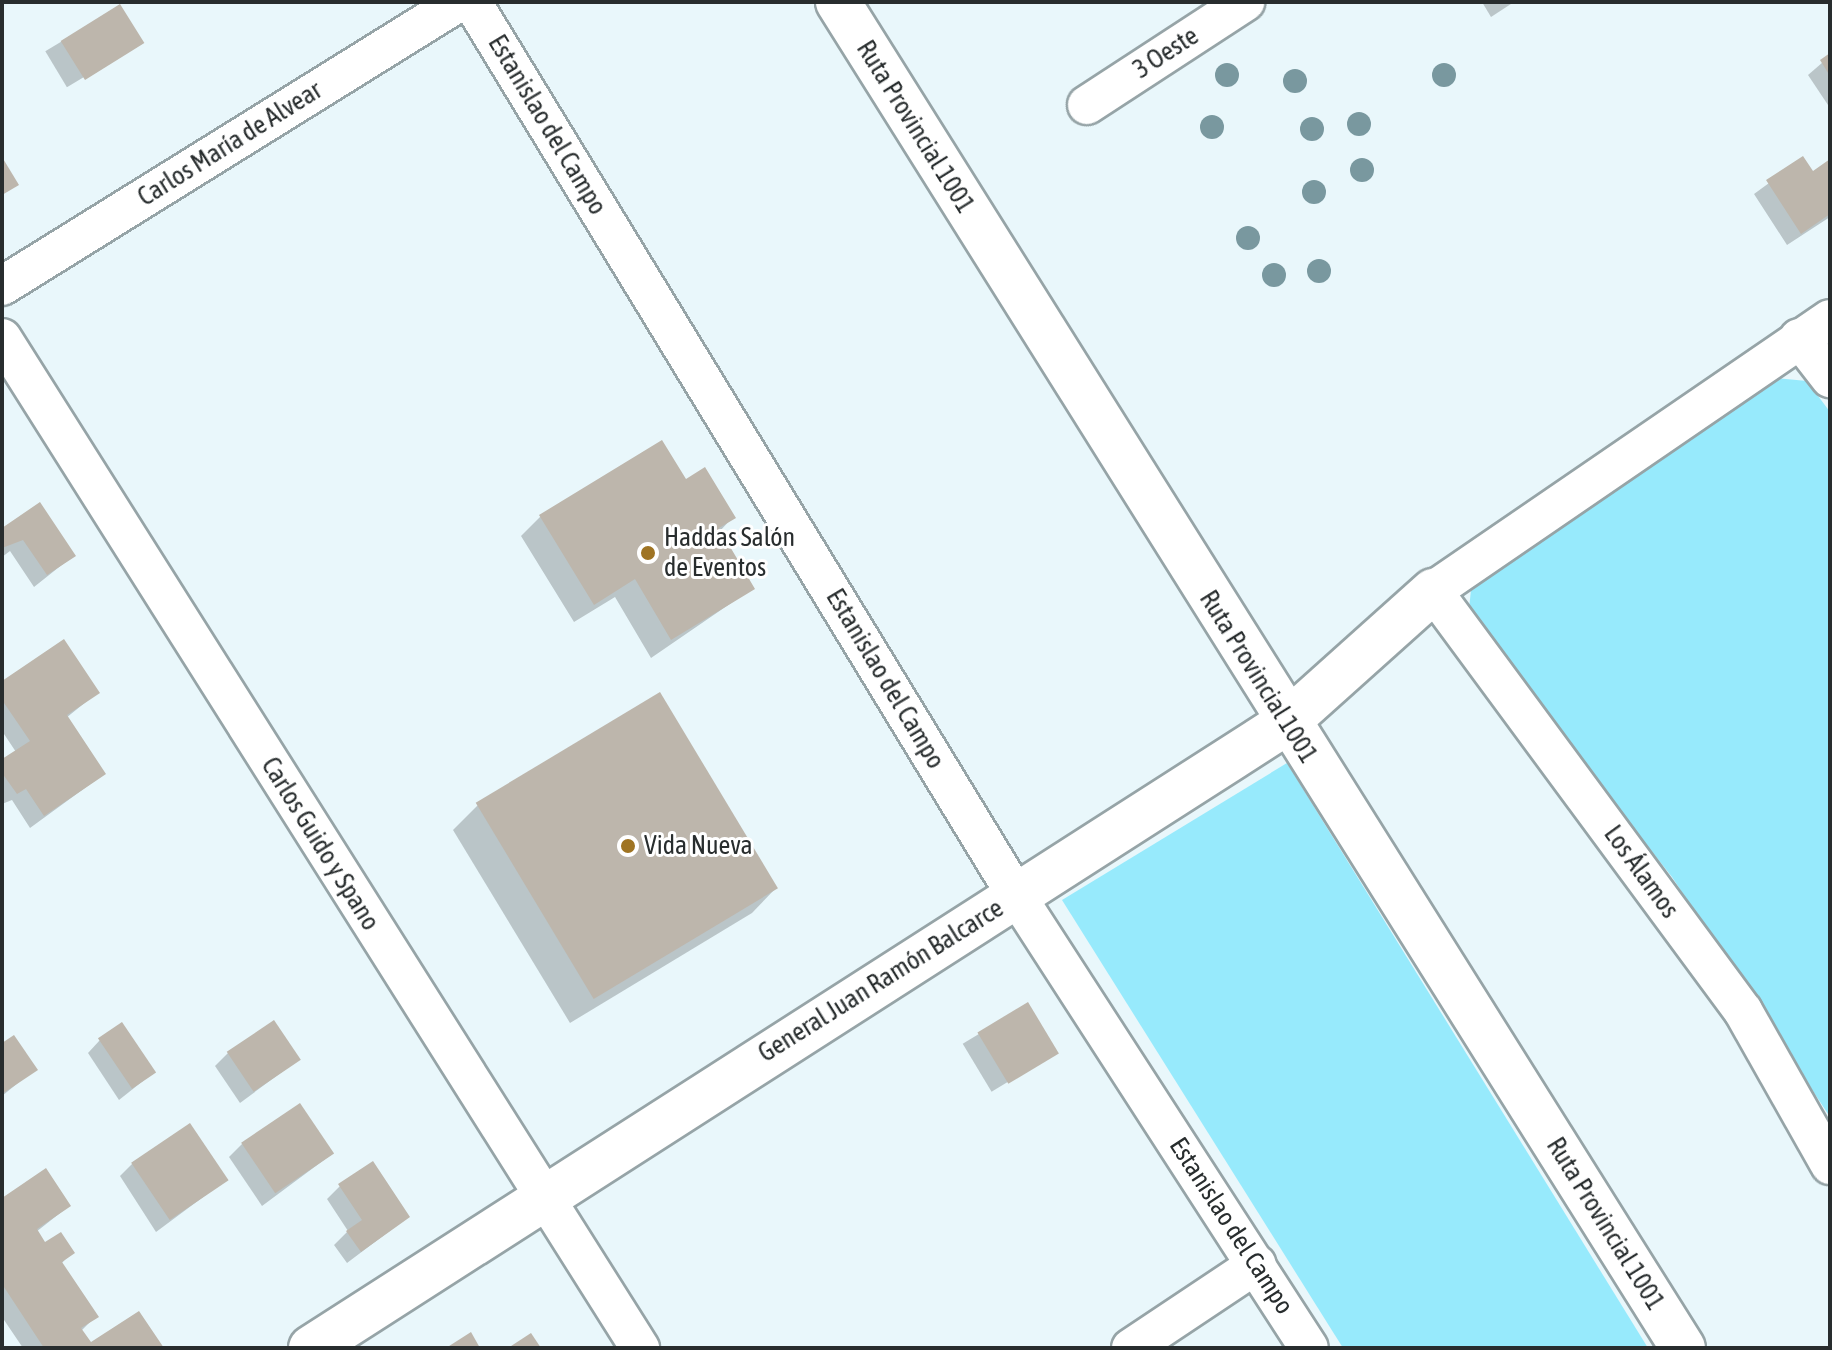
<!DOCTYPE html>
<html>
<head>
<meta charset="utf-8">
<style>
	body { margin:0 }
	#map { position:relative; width:1832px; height:1350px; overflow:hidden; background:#e9f7fb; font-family:"Asap Condensed",sans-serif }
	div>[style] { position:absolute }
	.green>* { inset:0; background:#97eafc }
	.shadow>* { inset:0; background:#0003; transform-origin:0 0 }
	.building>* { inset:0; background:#bdb6ac; transform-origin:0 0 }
	.roads { filter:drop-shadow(2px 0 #96a4a7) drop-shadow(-2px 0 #96a4a7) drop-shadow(0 2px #96a4a7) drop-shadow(0 -2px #96a4a7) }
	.minor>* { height:38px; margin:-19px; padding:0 19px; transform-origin:19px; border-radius:19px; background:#fff }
	.tertiary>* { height:44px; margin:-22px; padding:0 22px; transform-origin:22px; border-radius:22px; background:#fff }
	.trees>* { width:24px; height:24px; margin:-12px; border-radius:50%; background:#79989f }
	.dots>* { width:22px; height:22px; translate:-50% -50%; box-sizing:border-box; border:4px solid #fff; border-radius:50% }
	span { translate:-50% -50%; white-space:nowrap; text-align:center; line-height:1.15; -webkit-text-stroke:6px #fff; paint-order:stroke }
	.street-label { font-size:26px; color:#282d2e }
	.poi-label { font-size:26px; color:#282d2e }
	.left { translate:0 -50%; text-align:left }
	.frame { position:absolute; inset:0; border:4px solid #282d2e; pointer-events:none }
</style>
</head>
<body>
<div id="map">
	<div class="green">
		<i style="clip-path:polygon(1766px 377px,1807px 381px,1830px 412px,1830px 1117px,1672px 877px,1468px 619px,1473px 570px)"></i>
		<i style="clip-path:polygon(1287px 763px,1648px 1348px,1343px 1348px,1062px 900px)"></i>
	</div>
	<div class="shadow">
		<i style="clip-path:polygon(1482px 2px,1514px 2px,1491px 17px)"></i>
		<i style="left:119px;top:7px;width:42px;height:86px;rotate:59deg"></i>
		<i style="clip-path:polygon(1830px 56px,1830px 108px,1808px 75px)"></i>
		<i style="clip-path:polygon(1802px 159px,1812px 173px,1830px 162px,1830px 217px,1787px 245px,1754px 194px)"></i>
		<i style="clip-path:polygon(685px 481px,733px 517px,719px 532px,753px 588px,651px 658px,615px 597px,574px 622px,521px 536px,540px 517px)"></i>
		<i style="clip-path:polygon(2px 531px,73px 556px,34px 587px,10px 551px,2px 557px)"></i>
		<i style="clip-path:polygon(2px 683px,97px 693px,66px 718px,104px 774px,30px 828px,12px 800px,2px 804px,2px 762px,16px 752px,2px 731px)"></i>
		<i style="clip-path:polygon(478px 805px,776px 888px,752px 913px,570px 1023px,453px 830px)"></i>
		<i style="left:1027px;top:1005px;width:56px;height:75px;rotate:59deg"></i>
		<i style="clip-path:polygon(100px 1040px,153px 1073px,119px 1100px,88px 1053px)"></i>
		<i style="clip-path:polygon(2px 1046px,35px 1069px,2px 1096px)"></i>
		<i style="clip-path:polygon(228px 1053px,298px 1060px,240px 1103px,215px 1066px)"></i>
		<i style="clip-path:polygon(242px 1144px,332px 1154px,262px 1206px,229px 1157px)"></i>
		<i style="clip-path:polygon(133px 1163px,226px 1180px,156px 1232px,120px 1176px)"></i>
		<i style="clip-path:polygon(340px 1186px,408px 1217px,347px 1263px,334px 1245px,348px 1231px,327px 1199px)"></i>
		<i style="clip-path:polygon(2px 1201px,69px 1206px,36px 1232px,45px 1245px,72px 1252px,61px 1264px,96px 1316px,81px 1331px,91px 1345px,161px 1348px,23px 1348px,2px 1317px)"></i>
	</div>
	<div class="building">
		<i style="left:120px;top:4px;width:46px;height:70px;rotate:58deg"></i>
		<i style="clip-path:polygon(1830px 53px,1830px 76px,1820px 60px)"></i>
		<i style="clip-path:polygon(1803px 156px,1813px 171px,1830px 159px,1830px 214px,1801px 234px,1766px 180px)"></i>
		<i style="clip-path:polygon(2px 157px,19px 185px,2px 195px)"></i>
		<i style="clip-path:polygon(662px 440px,686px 479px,705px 467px,736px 518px,719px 528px,755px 589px,671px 640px,635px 579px,594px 605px,539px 515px)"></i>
		<i style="clip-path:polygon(40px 502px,76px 556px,47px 575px,23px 540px,2px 548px,2px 528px)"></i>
		<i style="clip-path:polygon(64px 639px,100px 693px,67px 715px,106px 774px,44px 816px,26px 789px,17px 794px,2px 773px,2px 759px,30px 741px,2px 700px,2px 681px)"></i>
		<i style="left:660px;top:692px;width:229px;height:215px;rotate:59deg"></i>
		<i style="left:1028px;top:1002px;width:60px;height:59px;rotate:59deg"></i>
		<i style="left:274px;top:1020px;width:48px;height:57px;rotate:56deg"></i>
		<i style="left:122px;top:1022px;width:61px;height:29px;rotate:56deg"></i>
		<i style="clip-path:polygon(14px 1035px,38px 1070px,2px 1094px,2px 1043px)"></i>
		<i style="left:300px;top:1103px;width:61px;height:71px;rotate:56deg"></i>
		<i style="left:190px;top:1123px;width:69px;height:71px;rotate:56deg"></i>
		<i style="clip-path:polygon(373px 1161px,410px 1217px,361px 1252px,346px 1231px,362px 1220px,338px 1184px)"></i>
		<i style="clip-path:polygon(46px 1168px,71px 1206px,37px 1229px,45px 1242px,61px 1232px,75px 1253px,62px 1262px,99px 1317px,81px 1328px,91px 1342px,139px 1311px,164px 1348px,44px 1348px,2px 1284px,2px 1198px)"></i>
		<i style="clip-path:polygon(471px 1332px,480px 1348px,446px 1348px)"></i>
		<i style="clip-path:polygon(531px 1333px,541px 1348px,508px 1348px)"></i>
	</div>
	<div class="roads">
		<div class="minor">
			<i style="left:472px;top:2px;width:1046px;rotate:58.65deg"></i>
			<i style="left:1016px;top:895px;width:539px;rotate:57.11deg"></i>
			<i style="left:1087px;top:105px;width:189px;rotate:-33.1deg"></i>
			<i style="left:2px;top:286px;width:538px;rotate:-31.86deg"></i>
			<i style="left:1830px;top:319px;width:481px;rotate:145.6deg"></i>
			<i style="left:1433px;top:591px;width:522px;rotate:53.57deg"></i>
			<i style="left:1743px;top:1011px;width:177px;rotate:60.5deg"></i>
			<i style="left:2px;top:338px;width:1195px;rotate:57.72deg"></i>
			<i style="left:1799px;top:338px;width:51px;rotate:52.2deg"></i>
			<i style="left:1131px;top:1348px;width:151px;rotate:-33.7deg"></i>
		</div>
		<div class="tertiary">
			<i style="left:838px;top:2px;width:1589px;rotate:57.88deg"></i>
			<i style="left:311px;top:1348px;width:1158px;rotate:-32.66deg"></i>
			<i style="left:1286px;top:723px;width:198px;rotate:-41.9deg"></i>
		</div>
	</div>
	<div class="trees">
		<i style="left:1227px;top:75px"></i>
		<i style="left:1444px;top:75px"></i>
		<i style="left:1295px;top:81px"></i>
		<i style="left:1359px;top:124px"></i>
		<i style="left:1212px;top:127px"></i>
		<i style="left:1312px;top:129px"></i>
		<i style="left:1362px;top:170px"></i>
		<i style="left:1314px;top:192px"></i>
		<i style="left:1248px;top:238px"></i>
		<i style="left:1319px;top:271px"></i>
		<i style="left:1274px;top:275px"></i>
	</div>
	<div class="dots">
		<i style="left:648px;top:553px;background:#9f7423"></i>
		<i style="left:628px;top:846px;background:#9f7423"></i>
	</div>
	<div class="street-label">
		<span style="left:1166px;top:53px;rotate:-33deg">3 Oeste</span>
		<span style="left:547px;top:125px;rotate:59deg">Estanislao del Campo</span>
		<span style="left:915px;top:127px;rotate:58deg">Ruta Provincial 1001</span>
		<span style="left:230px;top:144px;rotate:-32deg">Carlos María de Alvear</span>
		<span style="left:1258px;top:677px;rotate:58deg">Ruta Provincial 1001</span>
		<span style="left:885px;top:679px;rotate:59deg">Estanislao del Campo</span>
		<span style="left:320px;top:844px;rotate:58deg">Carlos Guido y Spano</span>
		<span style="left:1641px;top:872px;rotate:54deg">Los Álamos</span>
		<span style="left:881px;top:981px;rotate:-32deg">General Juan Ramón Balcarce</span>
		<span style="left:1605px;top:1224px;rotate:58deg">Ruta Provincial 1001</span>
		<span style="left:1231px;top:1226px;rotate:57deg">Estanislao del Campo</span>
	</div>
	<div class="poi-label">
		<span class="left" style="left:664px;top:553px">Haddas Salón<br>de Eventos</span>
		<span class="left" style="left:644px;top:846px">Vida Nueva</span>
	</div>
	<div class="frame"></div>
</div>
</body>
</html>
